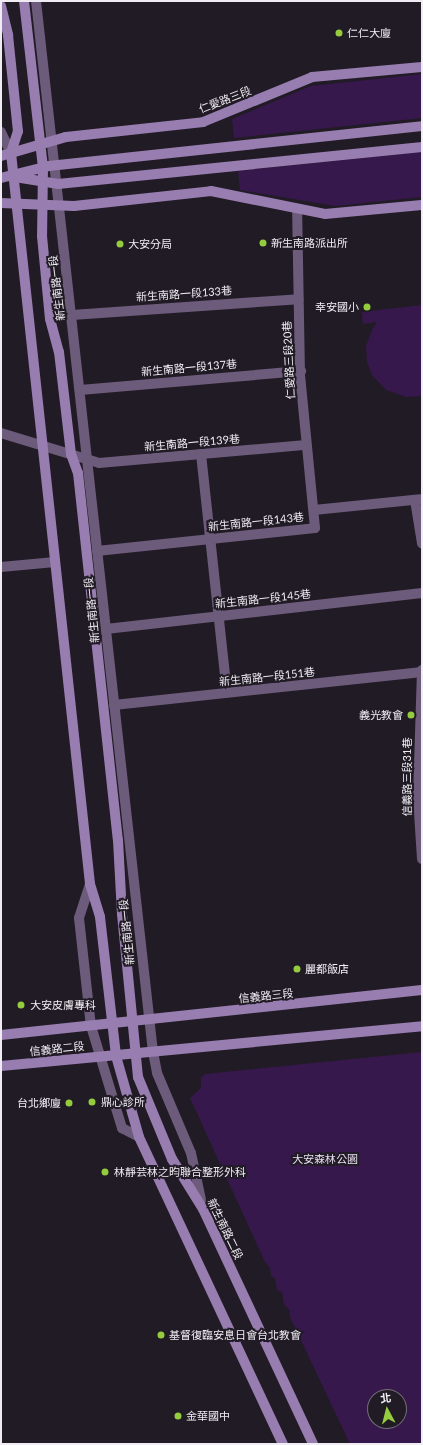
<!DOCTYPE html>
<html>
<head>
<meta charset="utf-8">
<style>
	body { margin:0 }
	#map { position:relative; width:423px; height:1445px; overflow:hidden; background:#211b25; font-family:Lato,"Noto Sans TC",sans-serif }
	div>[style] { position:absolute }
	.green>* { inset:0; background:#37184c }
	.minor>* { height:10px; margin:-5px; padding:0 5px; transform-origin:5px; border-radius:5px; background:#6c5b7a }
	.secondary>* { height:10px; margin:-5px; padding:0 5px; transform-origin:5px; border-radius:5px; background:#987db0 }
	.dots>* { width:11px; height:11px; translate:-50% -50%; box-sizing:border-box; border:2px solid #211b25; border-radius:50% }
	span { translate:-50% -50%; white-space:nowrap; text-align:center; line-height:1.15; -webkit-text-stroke:4px #211b25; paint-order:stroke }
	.poi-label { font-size:11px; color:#f0ecf3 }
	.left { translate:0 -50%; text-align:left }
	.right { translate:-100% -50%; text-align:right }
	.street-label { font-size:11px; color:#f0ecf3 }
	.park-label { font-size:11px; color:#e6dcf0 }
	.frame { position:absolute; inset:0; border:2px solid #f0ecf3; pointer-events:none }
	.north { position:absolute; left:367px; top:1389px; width:40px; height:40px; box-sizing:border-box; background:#211b25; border:1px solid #746f77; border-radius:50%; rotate:353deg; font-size:11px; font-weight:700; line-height:16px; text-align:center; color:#f0ecf3 }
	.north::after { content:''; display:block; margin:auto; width:14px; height:18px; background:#94cc3d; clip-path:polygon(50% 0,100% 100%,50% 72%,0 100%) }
</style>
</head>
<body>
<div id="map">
	<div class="green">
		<i style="clip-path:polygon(422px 74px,422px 118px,234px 138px,232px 119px,311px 86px)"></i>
		<i style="clip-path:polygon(422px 152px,422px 197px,335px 206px,240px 190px,238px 171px)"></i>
		<i style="clip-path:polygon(422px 305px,422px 396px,406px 397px,386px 390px,372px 375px,367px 362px,366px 346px,372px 330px,377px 322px,363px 324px,362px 312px)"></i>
		<i style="clip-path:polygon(evenodd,422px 1052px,422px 1444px,350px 1444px,290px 1317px,290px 1311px,284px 1304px,282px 1292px,277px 1290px,275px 1278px,271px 1276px,270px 1268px,265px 1262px,190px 1098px,201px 1088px,201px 1078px,205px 1074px,422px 1052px,375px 1397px,399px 1397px,399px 1421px,375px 1421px,375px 1397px)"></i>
	</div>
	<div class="minor">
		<i style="left:36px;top:1px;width:1057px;rotate:83.65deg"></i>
		<i style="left:153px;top:1052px;width:21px;rotate:79deg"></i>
		<i style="left:157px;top:1073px;width:87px;rotate:67deg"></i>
		<i style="left:191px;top:1153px;width:57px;rotate:77.9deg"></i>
		<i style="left:1px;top:132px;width:23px;rotate:65deg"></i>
		<i style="left:72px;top:315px;width:227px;rotate:-4deg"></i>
		<i style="left:80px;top:390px;width:222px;rotate:-4.9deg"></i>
		<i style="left:1px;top:433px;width:102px;rotate:17deg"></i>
		<i style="left:99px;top:463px;width:208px;rotate:-5deg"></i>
		<i style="left:201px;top:454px;width:240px;rotate:83.8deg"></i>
		<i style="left:415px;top:500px;width:44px;rotate:80.8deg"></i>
		<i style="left:314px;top:510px;width:109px;rotate:-5.8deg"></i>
		<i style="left:97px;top:551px;width:219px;rotate:-6deg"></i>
		<i style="left:315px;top:528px;width:154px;rotate:-95.6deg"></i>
		<i style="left:300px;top:375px;width:166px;rotate:-91deg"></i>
		<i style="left:1px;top:567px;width:54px;rotate:-5.3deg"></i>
		<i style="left:106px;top:629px;width:318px;rotate:-6.5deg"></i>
		<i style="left:422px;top:670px;width:127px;rotate:91.8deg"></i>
		<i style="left:418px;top:797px;width:62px;rotate:86.3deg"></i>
		<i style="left:114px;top:705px;width:310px;rotate:-6.1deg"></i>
		<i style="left:90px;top:884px;width:36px;rotate:108deg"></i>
		<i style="left:79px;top:918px;width:109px;rotate:83.7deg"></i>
		<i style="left:91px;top:1026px;width:107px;rotate:73.1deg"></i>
		<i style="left:122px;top:1128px;width:19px;rotate:28deg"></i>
	</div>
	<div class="secondary">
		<i style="left:24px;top:1px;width:168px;rotate:83.5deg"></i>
		<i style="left:43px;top:168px;width:68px;rotate:90.8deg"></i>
		<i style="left:42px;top:236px;width:83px;rotate:84.5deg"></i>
		<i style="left:50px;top:319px;width:34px;rotate:75deg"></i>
		<i style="left:59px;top:352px;width:103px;rotate:83.3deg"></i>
		<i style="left:71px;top:454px;width:20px;rotate:70deg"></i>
		<i style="left:78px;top:473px;width:369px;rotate:83.8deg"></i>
		<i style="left:118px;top:840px;width:74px;rotate:86.9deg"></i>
		<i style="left:122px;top:914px;width:164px;rotate:84.4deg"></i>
		<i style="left:138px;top:1077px;width:89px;rotate:67.5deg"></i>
		<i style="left:172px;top:1159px;width:59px;rotate:58.2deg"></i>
		<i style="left:203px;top:1209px;width:259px;rotate:64.9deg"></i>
		<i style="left:1px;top:6px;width:30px;rotate:76deg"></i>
		<i style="left:8px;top:35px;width:97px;rotate:84.1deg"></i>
		<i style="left:18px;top:131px;width:23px;rotate:108deg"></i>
		<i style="left:11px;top:153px;width:735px;rotate:83.83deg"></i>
		<i style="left:90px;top:884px;width:34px;rotate:73deg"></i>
		<i style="left:100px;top:917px;width:140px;rotate:83.4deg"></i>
		<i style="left:116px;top:1056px;width:84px;rotate:74.1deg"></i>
		<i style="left:139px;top:1137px;width:339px;rotate:64.9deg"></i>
		<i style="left:1px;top:156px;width:68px;rotate:-16.3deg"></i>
		<i style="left:66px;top:137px;width:138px;rotate:-6.2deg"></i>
		<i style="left:203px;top:122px;width:118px;rotate:-22.4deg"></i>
		<i style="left:312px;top:77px;width:110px;rotate:-5.2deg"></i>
		<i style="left:15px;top:177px;width:44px;rotate:9.2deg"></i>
		<i style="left:58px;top:184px;width:366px;rotate:-5.8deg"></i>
		<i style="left:1px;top:178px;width:49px;rotate:-14deg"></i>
		<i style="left:49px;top:166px;width:375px;rotate:-6.1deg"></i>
		<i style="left:1px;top:203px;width:73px;rotate:2.4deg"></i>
		<i style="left:74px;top:206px;width:138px;rotate:-6.2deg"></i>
		<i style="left:211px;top:191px;width:116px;rotate:11.4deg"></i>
		<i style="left:325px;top:214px;width:97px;rotate:-5.3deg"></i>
		<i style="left:1px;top:1035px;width:423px;rotate:-6.1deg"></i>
		<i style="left:1px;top:1066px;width:423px;rotate:-5.4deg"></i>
	</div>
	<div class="dots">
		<i style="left:339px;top:33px;background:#94cc3d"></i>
		<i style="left:263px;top:243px;background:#94cc3d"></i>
		<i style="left:120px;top:244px;background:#94cc3d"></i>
		<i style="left:367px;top:307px;background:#94cc3d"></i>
		<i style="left:411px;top:715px;background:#94cc3d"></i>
		<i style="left:297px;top:969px;background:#94cc3d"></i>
		<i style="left:21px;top:1005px;background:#94cc3d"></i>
		<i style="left:92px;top:1102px;background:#94cc3d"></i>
		<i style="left:69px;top:1103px;background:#94cc3d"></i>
		<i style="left:105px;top:1172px;background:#94cc3d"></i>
		<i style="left:161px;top:1335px;background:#94cc3d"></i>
		<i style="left:178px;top:1416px;background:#94cc3d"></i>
	</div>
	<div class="poi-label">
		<span class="left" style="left:347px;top:33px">仁仁大廈</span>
		<span class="left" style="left:271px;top:243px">新生南路派出所</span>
		<span class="left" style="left:128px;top:244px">大安分局</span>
		<span class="right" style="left:359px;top:307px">幸安國小</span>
		<span class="right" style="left:403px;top:715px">義光教會</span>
		<span class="left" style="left:305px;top:969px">麗都飯店</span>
		<span class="left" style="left:30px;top:1005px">大安皮膚專科</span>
		<span class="left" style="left:101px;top:1102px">鼎心診所</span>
		<span class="right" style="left:61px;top:1103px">台北鄉廈</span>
		<span class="left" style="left:114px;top:1172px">林靜芸林之昀聯合整形外科</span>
		<span class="left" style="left:169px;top:1335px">基督復臨安息日會台北教會</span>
		<span class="left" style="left:186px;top:1416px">金華國中</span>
	</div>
	<div class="street-label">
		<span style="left:225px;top:100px;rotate:-21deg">仁愛路三段</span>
		<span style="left:57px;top:288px;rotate:-97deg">新生南路一段</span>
		<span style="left:184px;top:294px;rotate:-4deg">新生南路一段133巷</span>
		<span style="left:289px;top:360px;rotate:-93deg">仁愛路三段20巷</span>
		<span style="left:189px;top:368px;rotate:-5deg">新生南路一段137巷</span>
		<span style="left:192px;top:443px;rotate:-5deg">新生南路一段139巷</span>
		<span style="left:256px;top:522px;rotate:-6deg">新生南路一段143巷</span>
		<span style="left:263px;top:599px;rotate:-6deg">新生南路一段145巷</span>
		<span style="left:92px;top:610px;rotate:-96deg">新生南路一段</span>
		<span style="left:267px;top:677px;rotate:-6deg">新生南路一段151巷</span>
		<span style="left:407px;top:777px;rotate:-90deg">信義路三段31巷</span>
		<span style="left:127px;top:932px;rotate:-96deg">新生南路一段</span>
		<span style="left:266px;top:996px;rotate:-6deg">信義路三段</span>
		<span style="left:57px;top:1049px;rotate:-6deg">信義路二段</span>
		<span style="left:225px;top:1229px;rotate:64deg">新生南路二段</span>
	</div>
	<div class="park-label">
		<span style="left:325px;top:1159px">大安森林公園</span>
	</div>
	<div class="frame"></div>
	<div class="north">北</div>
</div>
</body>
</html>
